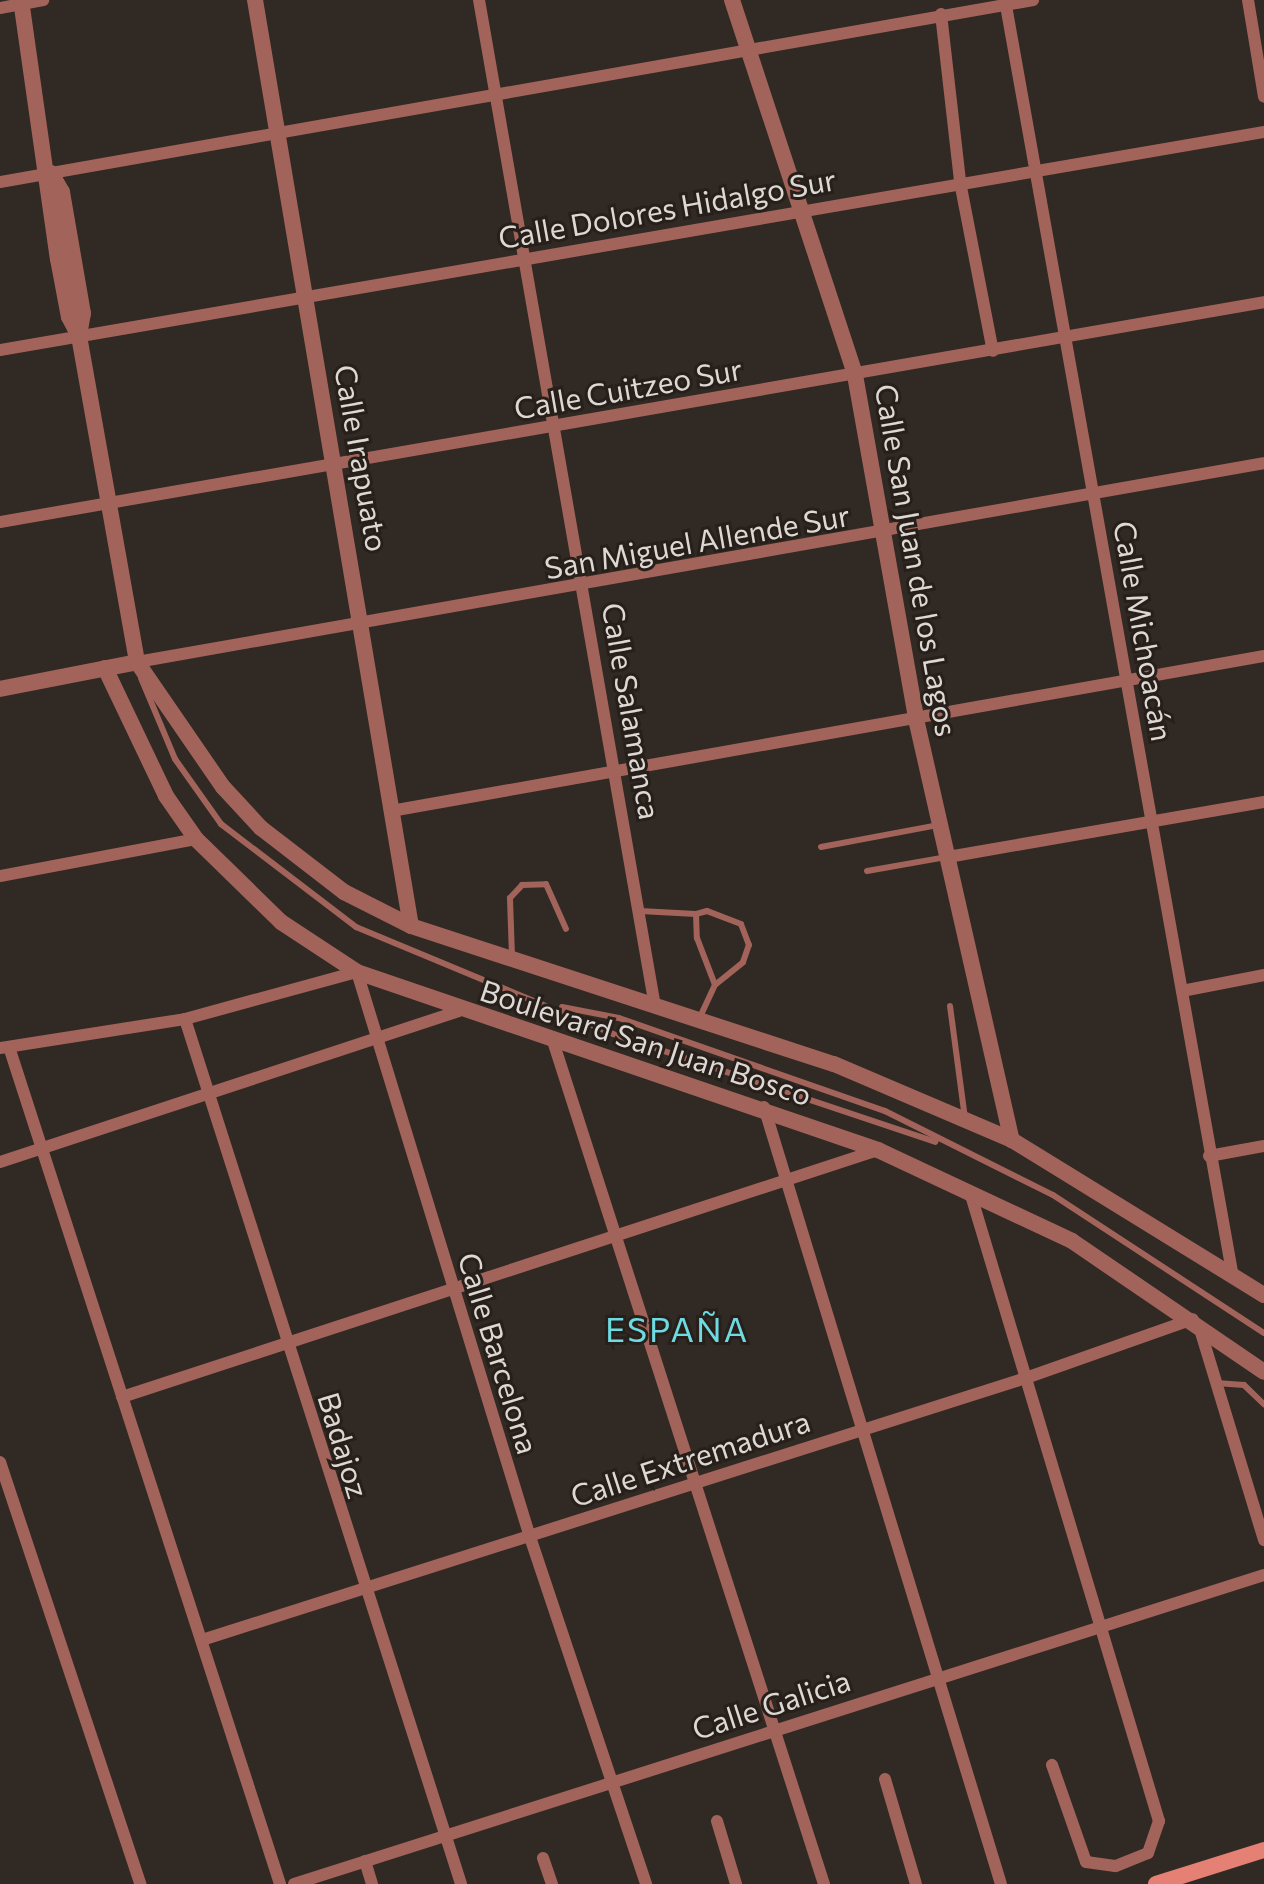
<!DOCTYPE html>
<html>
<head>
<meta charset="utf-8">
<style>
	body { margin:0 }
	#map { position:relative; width:1264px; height:1884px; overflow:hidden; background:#312923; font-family:Commissioner,sans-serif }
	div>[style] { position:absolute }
	.service>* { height:6px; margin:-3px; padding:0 3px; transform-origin:3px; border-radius:3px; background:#a2635a }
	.minor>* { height:12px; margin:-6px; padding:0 6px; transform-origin:6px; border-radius:6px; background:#a2635a }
	.tertiary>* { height:16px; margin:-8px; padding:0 8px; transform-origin:8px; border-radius:8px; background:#a2635a }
	.secondary>* { height:16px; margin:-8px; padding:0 8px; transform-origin:8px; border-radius:8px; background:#e58074 }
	span { translate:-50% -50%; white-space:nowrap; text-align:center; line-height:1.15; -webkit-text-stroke:6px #271f1a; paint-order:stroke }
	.street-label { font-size:30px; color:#ddd8d4 }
	.quarter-label { font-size:34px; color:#6edae1; letter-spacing:2px }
</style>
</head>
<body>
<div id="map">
	<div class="service">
		<i style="left:141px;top:678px;width:88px;rotate:67.2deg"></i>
		<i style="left:175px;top:759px;width:80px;rotate:54.7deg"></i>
		<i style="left:221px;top:824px;width:170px;rotate:37.3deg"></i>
		<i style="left:356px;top:927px;width:278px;rotate:22.6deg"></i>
		<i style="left:613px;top:1034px;width:340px;rotate:18.5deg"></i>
		<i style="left:821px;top:847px;width:120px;rotate:-10.6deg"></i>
		<i style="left:867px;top:871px;width:80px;rotate:-10deg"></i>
		<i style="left:640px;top:911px;width:56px;rotate:3.1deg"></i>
		<i style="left:512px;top:956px;width:58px;rotate:-92deg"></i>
		<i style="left:510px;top:898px;width:18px;rotate:-47deg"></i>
		<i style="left:522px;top:885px;width:24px;rotate:-2deg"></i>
		<i style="left:546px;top:884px;width:49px;rotate:66deg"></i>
		<i style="left:950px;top:1006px;width:113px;rotate:82.4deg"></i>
		<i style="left:562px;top:1007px;width:58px;rotate:10.9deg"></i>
		<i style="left:619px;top:1018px;width:282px;rotate:19.3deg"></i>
		<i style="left:885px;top:1111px;width:188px;rotate:26.6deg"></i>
		<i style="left:1053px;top:1195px;width:252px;rotate:33.2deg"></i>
		<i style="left:700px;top:1017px;width:35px;rotate:-65deg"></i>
		<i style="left:715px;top:985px;width:36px;rotate:-39deg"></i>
		<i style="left:743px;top:962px;width:18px;rotate:-71deg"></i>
		<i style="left:749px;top:945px;width:22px;rotate:-111deg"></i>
		<i style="left:741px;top:924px;width:36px;rotate:-159deg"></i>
		<i style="left:707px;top:911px;width:11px;rotate:165deg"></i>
		<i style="left:696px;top:914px;width:24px;rotate:88deg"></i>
		<i style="left:697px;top:938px;width:50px;rotate:69deg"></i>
		<i style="left:1216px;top:1383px;width:28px;rotate:4deg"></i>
		<i style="left:1244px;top:1385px;width:28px;rotate:44deg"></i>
	</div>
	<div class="minor">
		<i style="left:479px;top:0;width:1021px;rotate:80.08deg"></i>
		<i style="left:1005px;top:0;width:1292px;rotate:79.88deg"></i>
		<i style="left:1248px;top:0;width:98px;rotate:80.6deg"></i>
		<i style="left:0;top:8px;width:44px;rotate:-10.5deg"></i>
		<i style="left:941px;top:14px;width:169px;rotate:83.5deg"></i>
		<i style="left:960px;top:182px;width:172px;rotate:79deg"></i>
		<i style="left:0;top:182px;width:1049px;rotate:-9.99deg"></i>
		<i style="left:0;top:350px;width:1283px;rotate:-9.79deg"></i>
		<i style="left:0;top:522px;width:1283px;rotate:-9.87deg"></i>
		<i style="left:137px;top:662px;width:1144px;rotate:-10.01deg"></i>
		<i style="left:391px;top:811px;width:887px;rotate:-10.07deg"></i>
		<i style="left:948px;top:857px;width:321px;rotate:-9.9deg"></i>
		<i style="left:0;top:876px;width:199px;rotate:-10.7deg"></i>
		<i style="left:1182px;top:991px;width:84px;rotate:-11deg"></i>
		<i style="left:185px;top:1019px;width:908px;rotate:72.3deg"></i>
		<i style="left:552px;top:1038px;width:889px;rotate:72.18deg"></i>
		<i style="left:0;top:1048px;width:187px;rotate:-8.9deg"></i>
		<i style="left:185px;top:1019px;width:178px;rotate:-15.3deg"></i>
		<i style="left:357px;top:972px;width:591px;rotate:72.98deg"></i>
		<i style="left:530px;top:1537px;width:366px;rotate:71.5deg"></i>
		<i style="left:10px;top:1050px;width:877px;rotate:72.06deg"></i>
		<i style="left:764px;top:1107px;width:812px;rotate:73.04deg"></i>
		<i style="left:1209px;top:1156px;width:56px;rotate:-10.3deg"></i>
		<i style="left:0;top:1162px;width:483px;rotate:-18.2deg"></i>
		<i style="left:970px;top:1192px;width:657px;rotate:73.28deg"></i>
		<i style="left:1159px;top:1821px;width:34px;rotate:109deg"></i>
		<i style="left:1148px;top:1853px;width:35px;rotate:158deg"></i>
		<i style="left:1115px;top:1866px;width:29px;rotate:-172deg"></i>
		<i style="left:1086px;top:1862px;width:103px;rotate:-109.3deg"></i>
		<i style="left:1199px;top:1326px;width:224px;rotate:73.1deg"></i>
		<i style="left:122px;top:1397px;width:795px;rotate:-18.09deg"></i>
		<i style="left:0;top:1462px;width:445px;rotate:71.6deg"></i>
		<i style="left:202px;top:1640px;width:861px;rotate:-17.64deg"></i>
		<i style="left:1023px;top:1379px;width:180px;rotate:-19.4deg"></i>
		<i style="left:885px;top:1779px;width:109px;rotate:73.6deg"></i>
		<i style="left:717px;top:1821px;width:66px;rotate:73.2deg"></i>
		<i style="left:543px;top:1858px;width:28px;rotate:71deg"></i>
		<i style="left:365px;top:1861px;width:24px;rotate:73deg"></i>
		<i style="left:294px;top:1884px;width:1018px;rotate:-17.67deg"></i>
	</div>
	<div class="tertiary">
		<i style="left:21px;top:0;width:262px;rotate:81.9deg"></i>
		<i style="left:58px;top:259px;width:59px;rotate:79.3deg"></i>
		<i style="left:69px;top:317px;width:21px;rotate:62deg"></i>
		<i style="left:79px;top:336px;width:331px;rotate:79.9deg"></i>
		<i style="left:137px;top:662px;width:152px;rotate:55.5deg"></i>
		<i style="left:223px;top:787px;width:56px;rotate:47.2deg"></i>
		<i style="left:261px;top:828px;width:105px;rotate:37.6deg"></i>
		<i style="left:344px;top:892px;width:75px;rotate:26.9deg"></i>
		<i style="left:411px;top:926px;width:445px;rotate:18.1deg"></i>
		<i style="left:834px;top:1064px;width:194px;rotate:23.1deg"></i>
		<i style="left:1012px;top:1140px;width:296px;rotate:31.6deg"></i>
		<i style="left:255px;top:0;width:939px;rotate:80.44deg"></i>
		<i style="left:732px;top:0;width:395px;rotate:71.8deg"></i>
		<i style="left:855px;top:375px;width:349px;rotate:79.9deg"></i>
		<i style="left:916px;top:719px;width:432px;rotate:77.2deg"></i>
		<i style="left:51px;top:173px;width:22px;rotate:60deg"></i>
		<i style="left:62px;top:192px;width:123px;rotate:80.2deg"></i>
		<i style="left:83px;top:313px;width:23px;rotate:100deg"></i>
		<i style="left:105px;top:668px;width:142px;rotate:64.5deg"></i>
		<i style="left:166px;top:796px;width:52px;rotate:55.1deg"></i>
		<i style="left:196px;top:839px;width:119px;rotate:44.3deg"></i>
		<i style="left:281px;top:922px;width:91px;rotate:33.3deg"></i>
		<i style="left:357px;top:972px;width:551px;rotate:18.86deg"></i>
		<i style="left:878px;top:1150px;width:214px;rotate:25.1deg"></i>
		<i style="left:1072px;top:1241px;width:232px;rotate:34.3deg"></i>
		<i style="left:0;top:689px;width:140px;rotate:-11.1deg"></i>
	</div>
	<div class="secondary">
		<i style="left:1156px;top:1884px;width:113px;rotate:-17.5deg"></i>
	</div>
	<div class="street-label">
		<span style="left:667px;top:208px;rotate:-10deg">Calle Dolores Hidalgo Sur</span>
		<span style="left:628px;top:388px;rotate:-10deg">Calle Cuitzeo Sur</span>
		<span style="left:362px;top:458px;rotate:80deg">Calle Irapuato</span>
		<span style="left:697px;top:541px;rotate:-10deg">San Miguel Allende Sur</span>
		<span style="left:917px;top:560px;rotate:80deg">Calle San Juan de los Lagos</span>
		<span style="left:1144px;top:631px;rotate:80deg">Calle Michoacán</span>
		<span style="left:632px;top:711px;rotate:80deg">Calle Salamanca</span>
		<span style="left:646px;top:1042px;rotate:18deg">Boulevard San Juan Bosco</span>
		<span style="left:499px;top:1353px;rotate:73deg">Calle Barcelona</span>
		<span style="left:344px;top:1445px;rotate:73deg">Badajoz</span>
		<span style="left:690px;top:1458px;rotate:-18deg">Calle Extremadura</span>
		<span style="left:771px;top:1704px;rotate:-18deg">Calle Galicia</span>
	</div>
	<div class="quarter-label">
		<span style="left:677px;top:1329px">ESPAÑA</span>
	</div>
</div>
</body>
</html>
